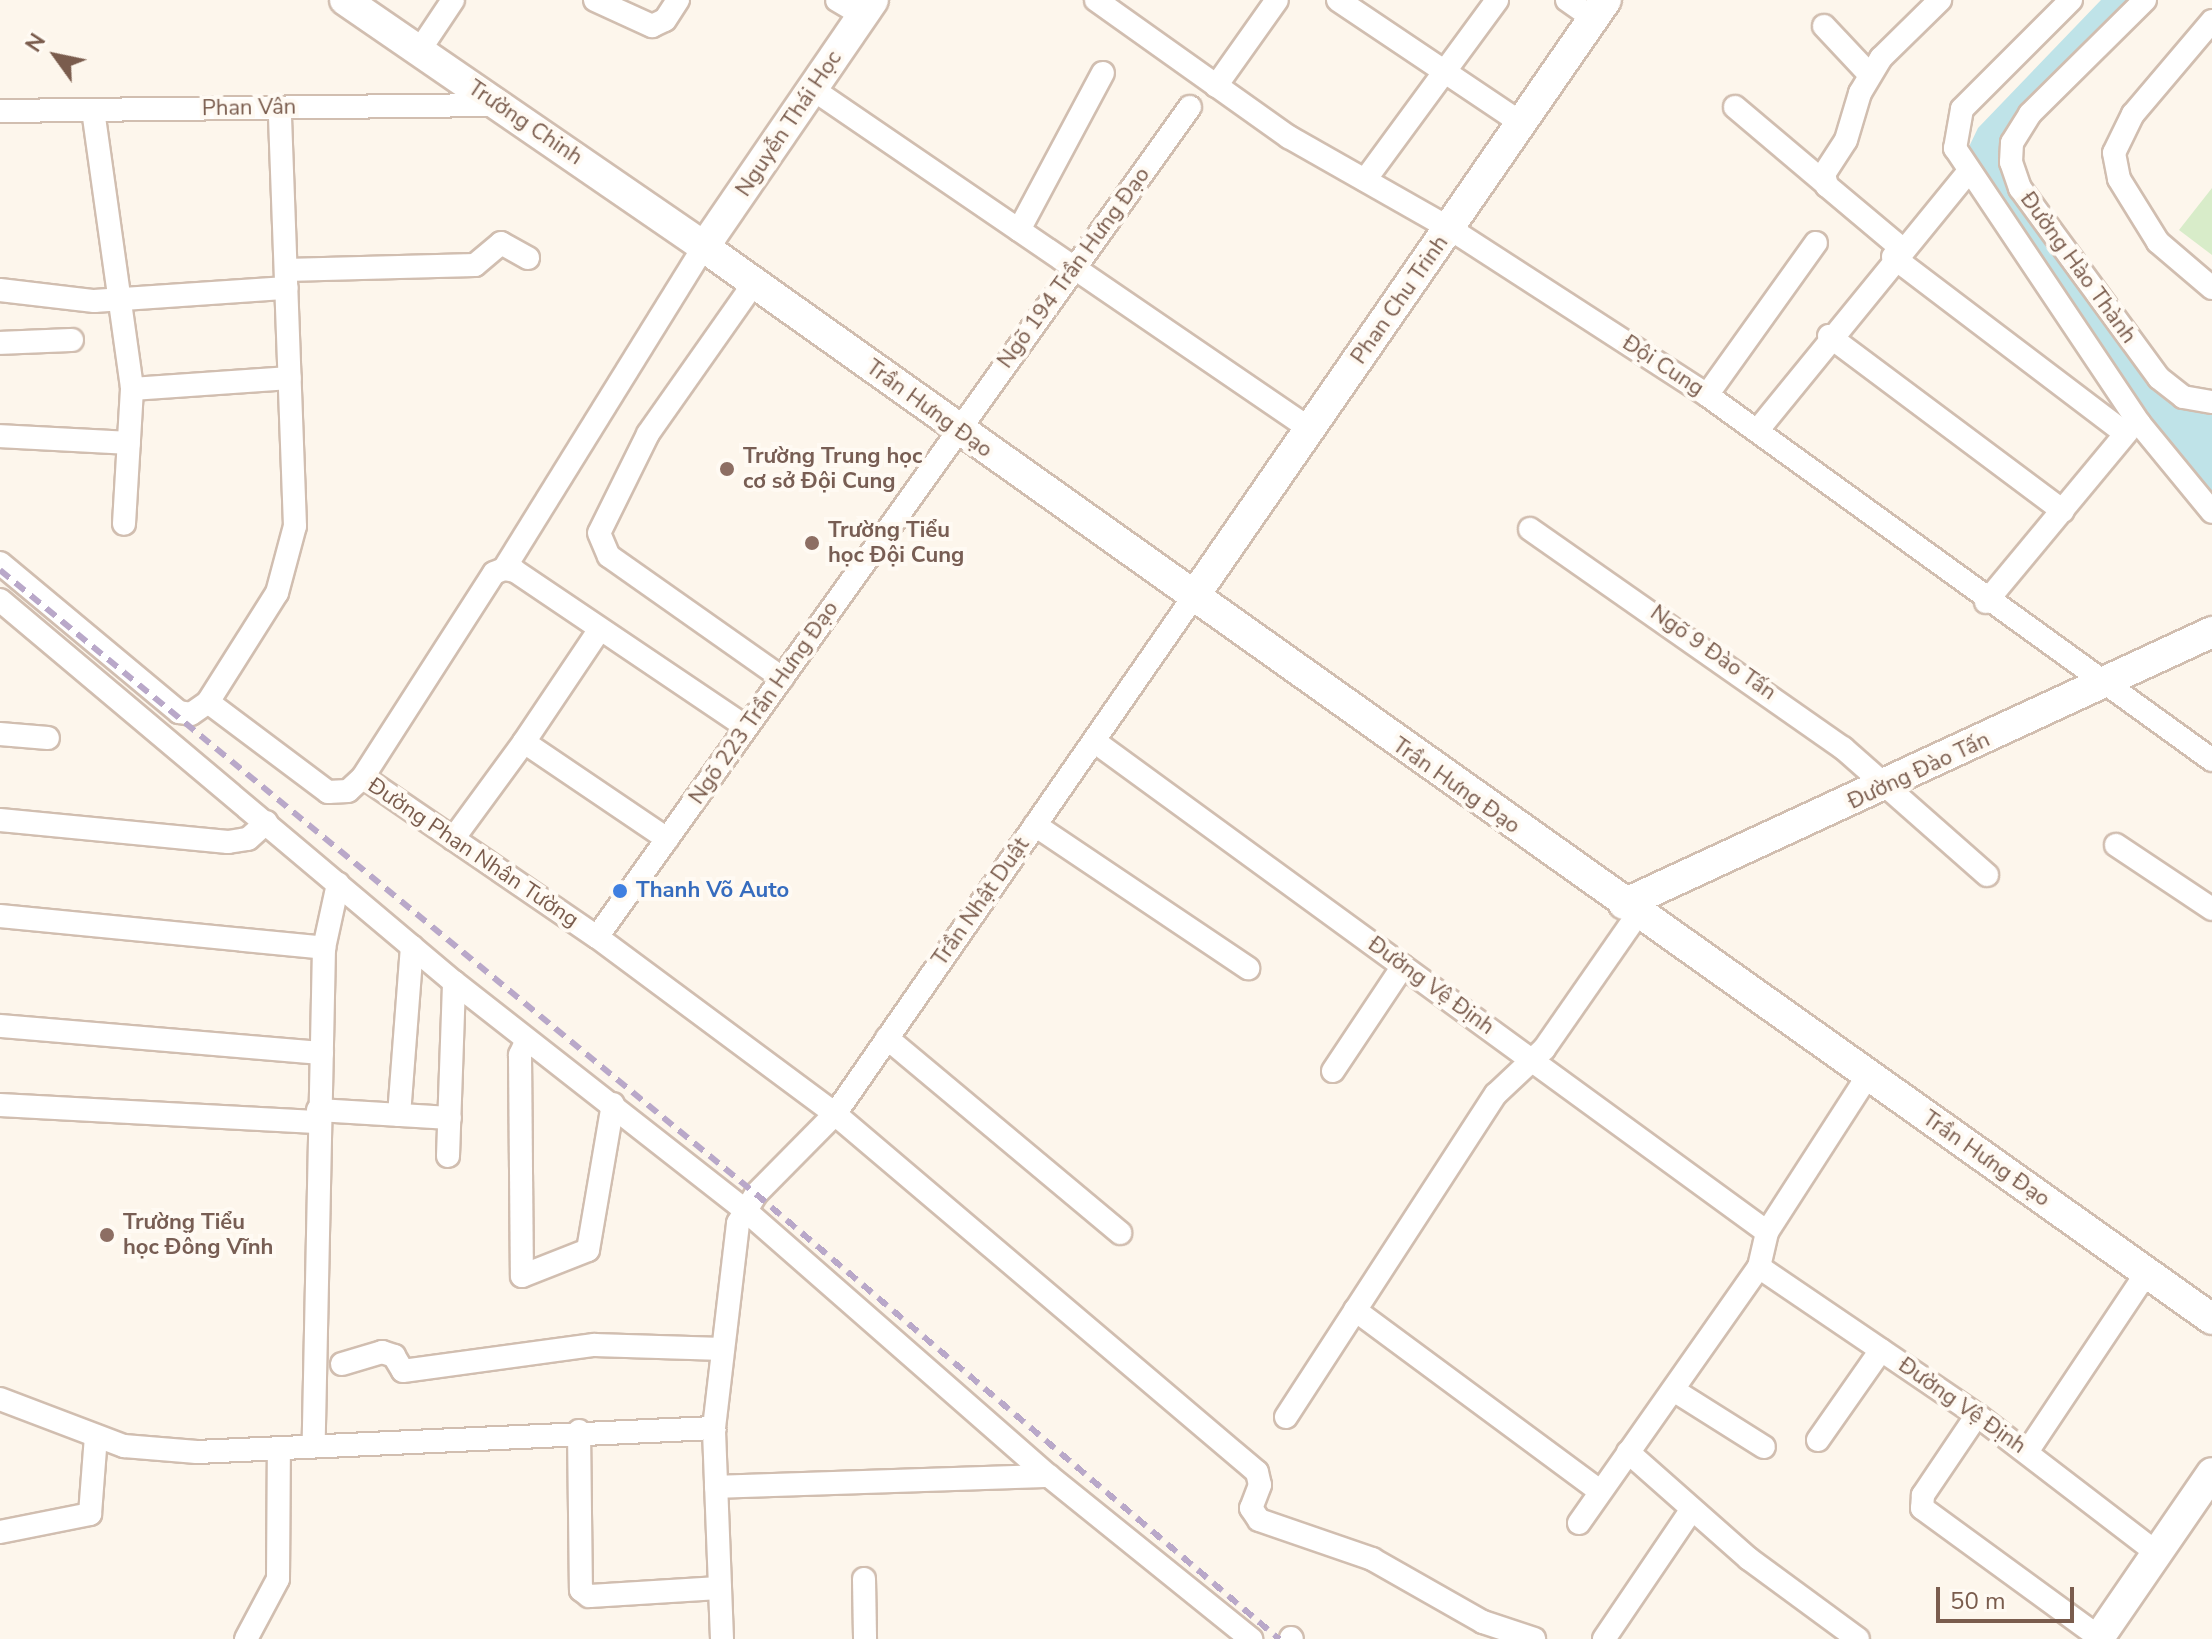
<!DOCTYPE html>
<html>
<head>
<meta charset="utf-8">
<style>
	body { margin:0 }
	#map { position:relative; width:2212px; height:1639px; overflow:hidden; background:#fdf6ec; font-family:"Nunito Sans",sans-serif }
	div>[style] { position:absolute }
	.green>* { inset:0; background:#d8ecc9 }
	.water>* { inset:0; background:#bfe3e8 }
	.roads { filter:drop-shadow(2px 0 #d1beb0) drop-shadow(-2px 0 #d1beb0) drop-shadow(0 2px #d1beb0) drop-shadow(0 -2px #d1beb0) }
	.street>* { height:22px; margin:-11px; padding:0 11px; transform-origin:11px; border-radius:11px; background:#fff }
	.secondary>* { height:30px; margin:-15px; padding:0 15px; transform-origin:15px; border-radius:15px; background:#fff }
	.rail>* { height:6px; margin-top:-3px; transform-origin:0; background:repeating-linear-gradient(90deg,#b9a8c9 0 12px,transparent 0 20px) }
	.dots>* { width:22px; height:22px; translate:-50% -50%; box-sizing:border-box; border:4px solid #fffaf3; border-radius:50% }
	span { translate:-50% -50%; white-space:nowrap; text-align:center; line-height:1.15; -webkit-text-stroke:8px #fffaf3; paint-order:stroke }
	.street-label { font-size:22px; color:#7a5c4d }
	.education-label { font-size:22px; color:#785e54; font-weight:700 }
	.left { translate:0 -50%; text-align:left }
	.shop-label { font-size:22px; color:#366cbe; font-weight:700 }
	.north { position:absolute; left:16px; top:16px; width:80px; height:80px; -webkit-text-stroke:6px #fffaf3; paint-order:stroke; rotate:303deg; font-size:22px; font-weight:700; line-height:32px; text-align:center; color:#7a5c4d }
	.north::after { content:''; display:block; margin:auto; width:28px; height:36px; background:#7a5c4d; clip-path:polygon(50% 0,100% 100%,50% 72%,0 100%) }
	.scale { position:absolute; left:1936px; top:1587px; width:138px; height:36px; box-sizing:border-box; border:4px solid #7a5c4d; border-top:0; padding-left:10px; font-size:24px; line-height:28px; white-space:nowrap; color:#7a5c4d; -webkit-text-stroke:6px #fffaf3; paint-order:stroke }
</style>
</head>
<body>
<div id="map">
	<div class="green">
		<i style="clip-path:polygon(2212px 188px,2212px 255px,2179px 230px)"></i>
	</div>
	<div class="water">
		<i style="clip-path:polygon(2101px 0,2137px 0,2012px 123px,2000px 141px,2000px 160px,2019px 205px,2161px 396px,2179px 407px,2212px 413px,2212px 505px,1965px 155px,1978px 128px)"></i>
	</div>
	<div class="roads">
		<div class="street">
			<i style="left:595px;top:0;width:63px;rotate:24.5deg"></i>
			<i style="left:652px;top:26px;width:14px;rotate:-25deg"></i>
			<i style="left:665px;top:20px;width:24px;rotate:-57deg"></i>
			<i style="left:837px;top:0;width:29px;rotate:31deg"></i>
			<i style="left:1096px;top:0;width:237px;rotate:35.4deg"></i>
			<i style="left:1289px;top:137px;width:184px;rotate:29.6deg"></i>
			<i style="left:1449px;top:228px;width:307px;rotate:32.9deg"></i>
			<i style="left:1707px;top:395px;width:623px;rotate:35.86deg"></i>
			<i style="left:1338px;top:0;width:220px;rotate:33.9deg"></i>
			<i style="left:1567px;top:0;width:33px;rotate:35deg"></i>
			<i style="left:2071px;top:0;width:154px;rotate:135deg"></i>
			<i style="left:1962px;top:109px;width:40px;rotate:100deg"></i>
			<i style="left:1955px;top:148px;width:331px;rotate:56.2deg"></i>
			<i style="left:2139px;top:423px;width:115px;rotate:50.6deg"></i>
			<i style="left:2145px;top:0;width:162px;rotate:135.3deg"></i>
			<i style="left:2030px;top:114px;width:34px;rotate:122deg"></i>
			<i style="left:2012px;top:143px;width:19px;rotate:93deg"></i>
			<i style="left:2011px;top:162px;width:28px;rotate:71deg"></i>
			<i style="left:2020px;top:188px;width:235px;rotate:53.8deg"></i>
			<i style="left:2159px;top:378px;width:31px;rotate:38deg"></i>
			<i style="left:2183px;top:397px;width:29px;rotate:10deg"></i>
			<i style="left:2212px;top:21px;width:122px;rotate:130.3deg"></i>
			<i style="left:2133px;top:114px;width:43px;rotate:116deg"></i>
			<i style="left:2114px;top:153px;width:26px;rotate:79deg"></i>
			<i style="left:2119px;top:179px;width:74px;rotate:58.2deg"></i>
			<i style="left:2158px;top:242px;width:71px;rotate:40.4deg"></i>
			<i style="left:1824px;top:26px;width:67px;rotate:46.8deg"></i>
			<i style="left:419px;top:51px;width:61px;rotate:-56.3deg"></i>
			<i style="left:1216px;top:86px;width:105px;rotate:-54.7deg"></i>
			<i style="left:814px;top:90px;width:601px;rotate:34.35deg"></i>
			<i style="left:1735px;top:107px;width:118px;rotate:40.2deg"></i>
			<i style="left:93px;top:110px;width:282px;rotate:82deg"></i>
			<i style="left:132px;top:389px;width:135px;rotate:93.4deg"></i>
			<i style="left:0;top:111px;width:498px;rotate:-0.7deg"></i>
			<i style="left:1365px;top:180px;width:223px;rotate:-53.7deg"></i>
			<i style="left:1019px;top:230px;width:178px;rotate:-61.9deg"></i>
			<i style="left:1901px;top:248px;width:97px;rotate:-140deg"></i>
			<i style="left:1827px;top:186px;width:12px;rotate:-104deg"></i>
			<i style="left:1824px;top:174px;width:40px;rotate:-57.1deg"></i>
			<i style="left:1846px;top:140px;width:49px;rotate:-73.4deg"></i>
			<i style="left:1860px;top:93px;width:41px;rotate:-59deg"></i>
			<i style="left:1881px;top:58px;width:83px;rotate:-44.5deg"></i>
			<i style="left:1893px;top:257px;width:288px;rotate:37.2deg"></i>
			<i style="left:2122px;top:431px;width:19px;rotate:-25deg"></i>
			<i style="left:286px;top:270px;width:189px;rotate:-1.5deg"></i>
			<i style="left:475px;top:265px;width:34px;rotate:-40deg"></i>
			<i style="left:501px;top:243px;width:31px;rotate:29deg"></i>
			<i style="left:754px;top:283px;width:184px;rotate:125.1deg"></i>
			<i style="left:648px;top:434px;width:110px;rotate:116.3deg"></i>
			<i style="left:599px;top:533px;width:25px;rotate:67deg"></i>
			<i style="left:609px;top:556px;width:212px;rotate:35.2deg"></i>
			<i style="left:0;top:290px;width:95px;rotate:6.7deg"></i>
			<i style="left:94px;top:301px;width:193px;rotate:-3.9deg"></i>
			<i style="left:1829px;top:336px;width:292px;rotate:36.8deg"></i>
			<i style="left:0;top:343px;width:72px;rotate:-2.4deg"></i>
			<i style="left:132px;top:389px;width:158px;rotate:-4deg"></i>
			<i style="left:1707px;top:395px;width:187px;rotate:-54.4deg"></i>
			<i style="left:1757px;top:431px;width:334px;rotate:-50.8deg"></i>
			<i style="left:0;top:436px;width:129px;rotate:3.1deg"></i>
			<i style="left:1530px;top:529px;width:382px;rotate:35deg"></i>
			<i style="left:1843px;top:748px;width:192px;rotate:41.4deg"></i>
			<i style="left:0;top:563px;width:233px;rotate:39.8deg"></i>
			<i style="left:179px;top:712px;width:12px;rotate:9deg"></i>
			<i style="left:191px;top:714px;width:21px;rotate:-35deg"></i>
			<i style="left:208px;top:702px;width:150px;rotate:36.9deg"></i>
			<i style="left:328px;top:792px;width:20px;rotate:-3deg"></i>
			<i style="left:348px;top:791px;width:21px;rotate:-43deg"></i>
			<i style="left:363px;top:777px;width:283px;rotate:34.4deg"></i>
			<i style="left:597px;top:937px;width:297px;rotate:36.6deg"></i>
			<i style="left:835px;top:1114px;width:553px;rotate:40.31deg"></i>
			<i style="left:1257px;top:1472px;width:13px;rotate:77deg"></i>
			<i style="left:1260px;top:1485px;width:25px;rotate:111deg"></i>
			<i style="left:1251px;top:1508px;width:14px;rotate:56deg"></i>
			<i style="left:1259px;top:1520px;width:120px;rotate:19deg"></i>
			<i style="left:1372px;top:1559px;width:128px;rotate:29.6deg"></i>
			<i style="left:1483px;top:1622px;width:54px;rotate:18.4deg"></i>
			<i style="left:504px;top:569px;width:379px;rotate:-58.2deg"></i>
			<i style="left:0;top:600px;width:593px;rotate:40.08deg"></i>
			<i style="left:454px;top:982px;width:371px;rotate:38.1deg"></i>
			<i style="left:746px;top:1211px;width:403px;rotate:41.2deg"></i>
			<i style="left:1049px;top:1476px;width:260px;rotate:38.9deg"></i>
			<i style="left:1986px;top:602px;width:221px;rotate:-50.3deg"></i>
			<i style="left:208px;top:702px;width:129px;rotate:-57.7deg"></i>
			<i style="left:277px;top:593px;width:69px;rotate:-75deg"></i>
			<i style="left:295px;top:526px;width:418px;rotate:-92.1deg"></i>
			<i style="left:0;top:734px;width:48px;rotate:4.8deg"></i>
			<i style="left:1094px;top:741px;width:833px;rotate:36.11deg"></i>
			<i style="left:524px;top:742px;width:136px;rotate:-56.1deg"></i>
			<i style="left:363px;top:777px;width:242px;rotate:-57.3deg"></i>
			<i style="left:494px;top:573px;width:11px;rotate:-22deg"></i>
			<i style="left:504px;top:569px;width:11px;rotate:10deg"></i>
			<i style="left:515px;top:571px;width:279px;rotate:34deg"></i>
			<i style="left:0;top:820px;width:229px;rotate:5.5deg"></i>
			<i style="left:228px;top:842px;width:20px;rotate:-9deg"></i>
			<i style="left:248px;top:839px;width:25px;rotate:-42deg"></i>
			<i style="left:1035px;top:825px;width:257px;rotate:33.9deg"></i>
			<i style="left:453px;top:839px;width:120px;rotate:-53.8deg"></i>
			<i style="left:524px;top:742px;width:173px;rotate:34.1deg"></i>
			<i style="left:2116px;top:845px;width:115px;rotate:33.7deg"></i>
			<i style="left:0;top:916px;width:326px;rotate:5.6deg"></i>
			<i style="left:324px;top:948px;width:498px;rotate:91.2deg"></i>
			<i style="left:597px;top:937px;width:1020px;rotate:-54.46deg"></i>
			<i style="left:324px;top:948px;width:66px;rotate:-77.7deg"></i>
			<i style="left:0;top:1026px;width:323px;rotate:4.8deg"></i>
			<i style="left:887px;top:1038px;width:304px;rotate:39.9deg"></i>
			<i style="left:527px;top:1040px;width:17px;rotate:115deg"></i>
			<i style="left:520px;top:1055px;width:221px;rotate:89.5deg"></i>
			<i style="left:522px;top:1276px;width:71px;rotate:-21.5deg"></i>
			<i style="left:588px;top:1250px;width:148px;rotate:-80.3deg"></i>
			<i style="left:1333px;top:1071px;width:126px;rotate:-56.3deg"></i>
			<i style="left:0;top:1105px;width:316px;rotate:3.1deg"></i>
			<i style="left:318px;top:1110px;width:132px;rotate:3.5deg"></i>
			<i style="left:399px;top:1115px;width:169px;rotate:-85.6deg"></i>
			<i style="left:448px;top:1156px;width:174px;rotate:-88deg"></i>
			<i style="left:1759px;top:1267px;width:263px;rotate:34.2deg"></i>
			<i style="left:1977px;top:1415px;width:228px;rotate:37.5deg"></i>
			<i style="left:1355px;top:1310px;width:305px;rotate:36.5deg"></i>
			<i style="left:342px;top:1364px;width:42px;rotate:-16.7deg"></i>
			<i style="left:382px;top:1352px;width:13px;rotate:18deg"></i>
			<i style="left:394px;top:1356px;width:17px;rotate:59deg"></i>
			<i style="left:403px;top:1371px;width:193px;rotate:-7.8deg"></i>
			<i style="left:594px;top:1345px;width:129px;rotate:1.8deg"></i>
			<i style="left:1675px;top:1391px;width:105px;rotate:32.2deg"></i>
			<i style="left:0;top:1399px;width:133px;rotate:20.8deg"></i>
			<i style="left:124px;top:1446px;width:73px;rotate:4.7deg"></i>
			<i style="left:197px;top:1452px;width:518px;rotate:-2.66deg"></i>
			<i style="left:1977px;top:1415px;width:97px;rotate:124deg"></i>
			<i style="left:1923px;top:1495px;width:13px;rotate:94deg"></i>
			<i style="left:1922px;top:1508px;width:219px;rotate:36.1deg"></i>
			<i style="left:1286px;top:1417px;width:385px;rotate:-57deg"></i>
			<i style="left:1496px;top:1094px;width:66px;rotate:-43.2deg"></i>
			<i style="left:1544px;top:1049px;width:165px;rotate:-55.2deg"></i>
			<i style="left:579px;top:1431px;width:159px;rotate:89.3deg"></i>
			<i style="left:581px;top:1590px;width:10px;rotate:37deg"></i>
			<i style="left:589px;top:1596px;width:131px;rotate:-3.5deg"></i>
			<i style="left:1818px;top:1440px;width:110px;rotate:-55deg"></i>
			<i style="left:1628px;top:1452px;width:162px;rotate:41.5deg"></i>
			<i style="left:1749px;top:1559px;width:135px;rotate:36.3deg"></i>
			<i style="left:2027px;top:1452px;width:216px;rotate:-56.3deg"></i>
			<i style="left:716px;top:1487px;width:333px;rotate:-1.9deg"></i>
			<i style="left:1579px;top:1523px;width:313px;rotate:-54.9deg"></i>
			<i style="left:1759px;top:1267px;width:36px;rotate:-77deg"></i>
			<i style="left:1767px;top:1232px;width:184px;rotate:-57.2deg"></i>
			<i style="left:0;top:1532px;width:92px;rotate:-11.3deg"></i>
			<i style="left:90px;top:1514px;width:78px;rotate:-85.6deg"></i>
			<i style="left:864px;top:1579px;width:60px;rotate:89deg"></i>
			<i style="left:1291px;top:1638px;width:1px;rotate:45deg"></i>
			<i style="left:246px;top:1639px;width:68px;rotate:-61.9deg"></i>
			<i style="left:278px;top:1579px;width:131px;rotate:-89.6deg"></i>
			<i style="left:722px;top:1639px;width:211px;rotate:-92.2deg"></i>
			<i style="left:714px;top:1428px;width:206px;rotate:-83.3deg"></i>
			<i style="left:738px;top:1223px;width:34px;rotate:-58deg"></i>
			<i style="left:756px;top:1194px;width:112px;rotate:-45.4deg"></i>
			<i style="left:835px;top:1114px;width:627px;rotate:-55.27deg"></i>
			<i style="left:1604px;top:1639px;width:157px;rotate:-55.9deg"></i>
		</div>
		<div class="secondary">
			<i style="left:345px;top:0;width:436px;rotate:34.5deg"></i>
			<i style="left:704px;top:247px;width:1850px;rotate:35.41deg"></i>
			<i style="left:704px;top:247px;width:299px;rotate:-55.6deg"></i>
			<i style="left:1192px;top:599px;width:728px;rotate:-55.35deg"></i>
			<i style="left:1624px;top:904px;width:648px;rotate:-24.82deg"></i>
			<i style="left:2098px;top:1639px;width:201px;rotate:-55.5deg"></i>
		</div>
	</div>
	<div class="rail">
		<i style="left:0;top:570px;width:980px;rotate:39.54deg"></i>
		<i style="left:756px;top:1194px;width:687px;rotate:40.39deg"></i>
	</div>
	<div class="dots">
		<i style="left:727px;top:469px;background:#8d6e63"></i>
		<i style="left:812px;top:543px;background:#8d6e63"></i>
		<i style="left:620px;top:891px;background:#3f7fe0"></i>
		<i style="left:107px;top:1235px;background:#8d6e63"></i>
	</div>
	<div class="street-label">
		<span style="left:249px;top:108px;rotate:-1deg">Phan Vân</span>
		<span style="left:525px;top:123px;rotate:34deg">Trường Chinh</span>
		<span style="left:789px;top:124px;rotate:-56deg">Nguyễn Thái Học</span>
		<span style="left:1074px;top:268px;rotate:-54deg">Ngõ 194 Trần Hưng Đạo</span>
		<span style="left:2078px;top:268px;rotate:54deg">Đường Hào Thành</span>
		<span style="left:1400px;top:300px;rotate:-55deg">Phan Chu Trinh</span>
		<span style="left:1663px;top:366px;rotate:33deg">Đội Cung</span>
		<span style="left:929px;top:409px;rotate:36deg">Trần Hưng Đạo</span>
		<span style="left:1713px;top:653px;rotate:35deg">Ngõ 9 Đào Tấn</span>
		<span style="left:764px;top:703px;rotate:-55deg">Ngõ 223 Trần Hưng Đạo</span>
		<span style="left:1919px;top:771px;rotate:-25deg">Đường Đào Tấn</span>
		<span style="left:1456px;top:786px;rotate:35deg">Trần Hưng Đạo</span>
		<span style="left:473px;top:853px;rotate:34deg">Đường Phan Nhân Tường</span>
		<span style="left:981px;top:902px;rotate:-55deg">Trần Nhật Duật</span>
		<span style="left:1431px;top:986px;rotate:36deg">Đường Vệ Định</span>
		<span style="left:1986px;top:1159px;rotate:35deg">Trần Hưng Đạo</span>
		<span style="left:1962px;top:1406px;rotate:35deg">Đường Vệ Định</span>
	</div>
	<div class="education-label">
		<span class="left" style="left:743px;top:469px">Trường Trung học<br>cơ sở Đội Cung</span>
		<span class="left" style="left:828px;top:543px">Trường Tiểu<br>học Đội Cung</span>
		<span class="left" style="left:123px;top:1235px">Trường Tiểu<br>học Đông Vĩnh</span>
	</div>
	<div class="shop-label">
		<span class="left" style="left:636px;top:891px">Thanh Võ Auto</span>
	</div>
	<div class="north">N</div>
	<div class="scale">50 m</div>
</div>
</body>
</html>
